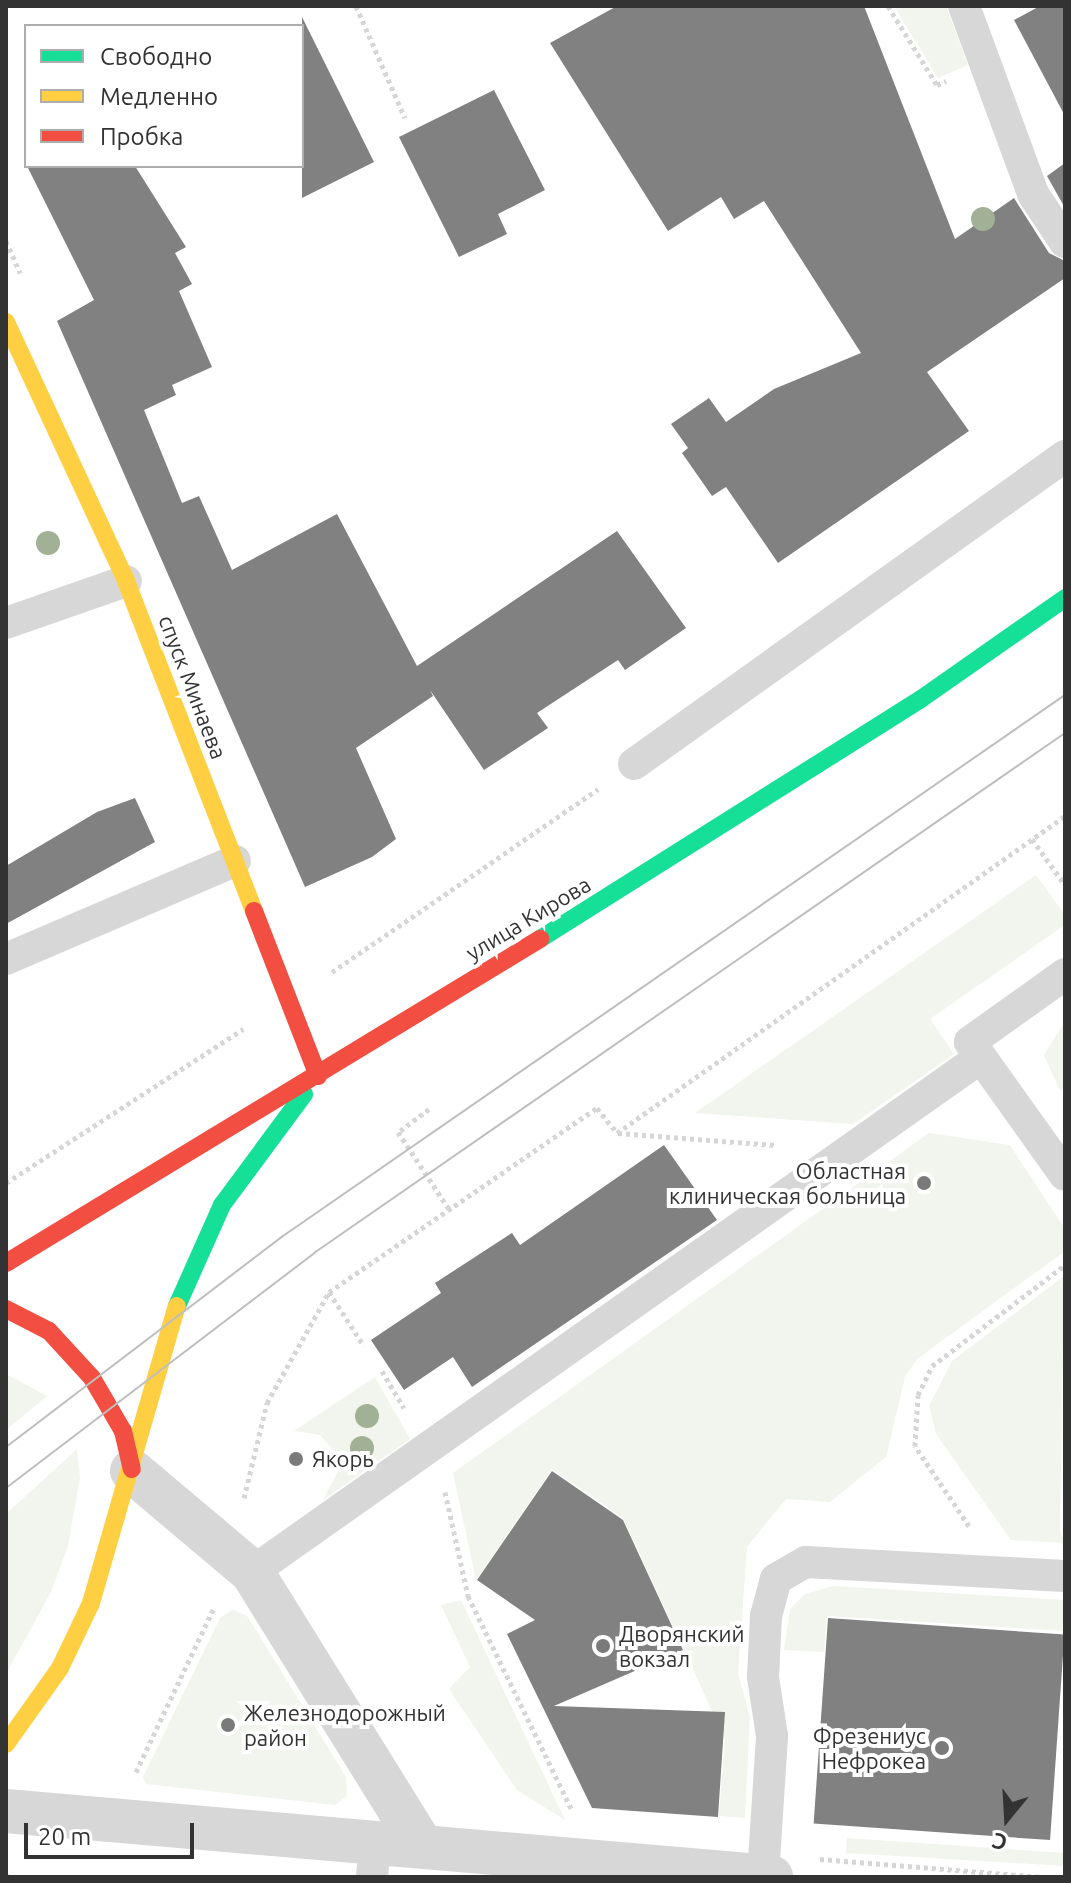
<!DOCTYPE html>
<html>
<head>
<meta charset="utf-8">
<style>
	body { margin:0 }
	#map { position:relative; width:1071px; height:1883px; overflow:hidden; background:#fff; font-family:Ubuntu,sans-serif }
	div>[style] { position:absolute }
	.green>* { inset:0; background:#f1f5ed }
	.building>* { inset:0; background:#818181; transform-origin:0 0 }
	.path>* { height:5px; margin-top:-2.5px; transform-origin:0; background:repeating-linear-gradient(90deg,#d6d6d6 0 4px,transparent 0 8px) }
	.lane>* { height:32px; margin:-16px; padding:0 16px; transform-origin:16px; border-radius:16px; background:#d7d7d7 }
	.street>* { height:44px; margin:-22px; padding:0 22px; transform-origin:22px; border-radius:22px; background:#d7d7d7 }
	.fast>* { height:18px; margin:-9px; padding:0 9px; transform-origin:9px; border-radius:9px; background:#16e098 }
	.slow>* { height:18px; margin:-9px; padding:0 9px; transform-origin:9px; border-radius:9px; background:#ffcf43 }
	.jam>* { height:18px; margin:-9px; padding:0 9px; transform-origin:9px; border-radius:9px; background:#f24e42 }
	.tram>* { height:2px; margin:-1px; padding:0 1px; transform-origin:1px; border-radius:1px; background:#bebebe }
	.trees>* { width:24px; height:24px; margin:-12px; border-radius:50%; background:#a2b095 }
	.dots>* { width:22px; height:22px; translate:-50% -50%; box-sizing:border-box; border:4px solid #fff; border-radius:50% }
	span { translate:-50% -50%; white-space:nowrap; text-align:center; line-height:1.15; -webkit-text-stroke:8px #fff; paint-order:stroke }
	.street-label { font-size:22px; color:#333 }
	.poi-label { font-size:22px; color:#333 }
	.right { translate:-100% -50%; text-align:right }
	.left { translate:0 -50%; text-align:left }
	.frame { position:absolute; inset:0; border:8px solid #333; pointer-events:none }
	.legend { position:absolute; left:24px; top:24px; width:280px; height:144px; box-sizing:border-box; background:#fff; border:2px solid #adadad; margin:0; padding:10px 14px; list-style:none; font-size:24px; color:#333 }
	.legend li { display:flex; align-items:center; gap:16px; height:40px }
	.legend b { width:40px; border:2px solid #adadad }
	.north { position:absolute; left:967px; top:1779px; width:80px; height:80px; -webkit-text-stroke:6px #fff; paint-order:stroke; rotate:198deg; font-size:22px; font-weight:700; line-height:32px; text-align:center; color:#333 }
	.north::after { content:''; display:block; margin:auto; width:28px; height:36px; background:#333; clip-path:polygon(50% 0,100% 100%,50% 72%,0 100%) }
	.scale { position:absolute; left:24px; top:1823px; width:170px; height:36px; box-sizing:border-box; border:4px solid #333; border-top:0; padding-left:10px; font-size:24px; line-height:28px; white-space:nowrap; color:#333; -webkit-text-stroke:6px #fff; paint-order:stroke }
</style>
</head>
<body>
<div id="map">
	<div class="green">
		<i style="clip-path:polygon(894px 6px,946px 6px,968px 65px,938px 78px)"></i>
		<i style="clip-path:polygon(1036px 875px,1065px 915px,1065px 925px,930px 1019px,954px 1054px,853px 1124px,695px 1113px)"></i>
		<i style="clip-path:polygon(1065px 1021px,1065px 1087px,1060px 1091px,1044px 1055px)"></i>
		<i style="clip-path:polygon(929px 1133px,1010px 1145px,1065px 1229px,1065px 1251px,917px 1359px,905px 1377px,886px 1457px,830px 1502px,786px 1499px,747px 1547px,738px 1674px,750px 1716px,745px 1818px,719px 1816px,725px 1739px,623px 1518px,552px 1469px,476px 1580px,453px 1473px)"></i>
		<i style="clip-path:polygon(1064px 1276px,1060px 1530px,1065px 1543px,1011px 1540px,936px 1434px,929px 1406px,952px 1361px)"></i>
		<i style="clip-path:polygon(6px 1374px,47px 1396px,6px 1430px)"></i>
		<i style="clip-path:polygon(375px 1377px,410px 1439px,323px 1500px,338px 1471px,338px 1455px,320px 1435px,294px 1431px)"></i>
		<i style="clip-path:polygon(77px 1449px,80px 1478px,68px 1546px,51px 1592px,6px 1674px,6px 1514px)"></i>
		<i style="clip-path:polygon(833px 1586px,1065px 1600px,1065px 1631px,827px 1616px,824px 1652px,784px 1650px,790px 1609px,805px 1594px)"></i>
		<i style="clip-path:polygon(461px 1600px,565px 1820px,517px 1790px,449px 1689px,470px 1667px,441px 1605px)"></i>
		<i style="clip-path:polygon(233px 1609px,248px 1617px,346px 1777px,347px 1796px,335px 1805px,146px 1784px,143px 1777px,220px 1618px)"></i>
		<i style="clip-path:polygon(847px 1838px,1065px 1853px,1065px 1866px,846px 1853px)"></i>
	</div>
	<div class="building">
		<i style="clip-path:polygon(617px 6px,864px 6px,955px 239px,1014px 198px,1049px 253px,1065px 261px,1065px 278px,927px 372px,969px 431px,778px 563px,726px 487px,712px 496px,682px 453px,688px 448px,671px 424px,709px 398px,726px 422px,774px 389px,861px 353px,764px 201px,734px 219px,721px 197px,668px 231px,550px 43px)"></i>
		<i style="clip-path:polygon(1040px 6px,1065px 6px,1065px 116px,1014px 20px)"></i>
		<i style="clip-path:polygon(302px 17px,374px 162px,302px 198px)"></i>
		<i style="clip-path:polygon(494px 90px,545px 190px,498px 214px,507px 234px,459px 257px,399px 137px)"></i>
		<i style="clip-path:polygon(1065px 163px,1065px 208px,1047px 176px)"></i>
		<i style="clip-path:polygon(27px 166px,135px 166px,186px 247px,175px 253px,192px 284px,179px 291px,212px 367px,172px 385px,176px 395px,144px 410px,182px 503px,199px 496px,232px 570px,337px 514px,417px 666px,617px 531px,686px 628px,625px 670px,618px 660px,537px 713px,548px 728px,484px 770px,430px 690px,433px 696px,356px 748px,396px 839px,372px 857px,305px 887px,57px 321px,94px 300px)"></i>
		<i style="clip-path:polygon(135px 798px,155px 842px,6px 924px,6px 866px,97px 812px)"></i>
		<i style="clip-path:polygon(664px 1145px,717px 1220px,472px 1387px,453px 1357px,404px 1390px,371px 1340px,441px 1293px,435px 1283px,512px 1233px,520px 1245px)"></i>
		<i style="clip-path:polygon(552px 1471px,623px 1520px,683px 1650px,554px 1706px,725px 1712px,718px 1817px,592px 1808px,507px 1634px,535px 1620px,477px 1580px)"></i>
		<i style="left:828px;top:1618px;width:237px;height:206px;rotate:4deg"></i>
	</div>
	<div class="path">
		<i style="left:356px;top:6px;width:122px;rotate:66.4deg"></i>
		<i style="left:888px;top:6px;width:93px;rotate:58.2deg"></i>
		<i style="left:937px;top:85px;width:10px;rotate:-24deg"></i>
		<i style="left:6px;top:241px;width:35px;rotate:66deg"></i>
		<i style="left:1032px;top:839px;width:57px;rotate:54.3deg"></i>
		<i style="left:332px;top:972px;width:323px;rotate:-34.5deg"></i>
		<i style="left:429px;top:1109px;width:39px;rotate:143deg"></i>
		<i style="left:398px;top:1132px;width:92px;rotate:56.5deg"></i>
		<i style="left:618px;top:1133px;width:157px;rotate:4.4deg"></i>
		<i style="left:6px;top:1183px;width:283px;rotate:-33deg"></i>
		<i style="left:329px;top:1292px;width:64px;rotate:57.1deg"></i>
		<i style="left:382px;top:1371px;width:43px;rotate:59.3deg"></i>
		<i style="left:445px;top:1492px;width:107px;rotate:77.5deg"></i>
		<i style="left:468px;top:1596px;width:236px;rotate:64.1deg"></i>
		<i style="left:244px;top:1498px;width:98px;rotate:-76.4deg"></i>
		<i style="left:267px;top:1403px;width:127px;rotate:-60.8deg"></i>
		<i style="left:329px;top:1292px;width:325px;rotate:-34.5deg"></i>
		<i style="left:597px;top:1108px;width:32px;rotate:51deg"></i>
		<i style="left:617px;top:1133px;width:549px;rotate:-35.28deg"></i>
		<i style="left:969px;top:1526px;width:97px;rotate:-124deg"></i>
		<i style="left:915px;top:1446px;width:51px;rotate:-86.6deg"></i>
		<i style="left:918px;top:1395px;width:32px;rotate:-64deg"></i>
		<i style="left:932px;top:1366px;width:167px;rotate:-37.2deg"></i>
		<i style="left:136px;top:1772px;width:182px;rotate:-64.6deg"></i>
		<i style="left:820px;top:1859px;width:226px;rotate:4.6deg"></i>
		<i style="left:6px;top:1876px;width:9px;rotate:6deg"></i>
	</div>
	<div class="lane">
		<i style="left:964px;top:6px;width:200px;rotate:69.8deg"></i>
		<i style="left:1033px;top:194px;width:58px;rotate:56.3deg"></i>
		<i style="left:6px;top:623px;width:127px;rotate:-19.3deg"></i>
		<i style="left:634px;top:764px;width:530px;rotate:-35.55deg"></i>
		<i style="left:6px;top:959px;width:249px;rotate:-23.2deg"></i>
		<i style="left:1065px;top:974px;width:117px;rotate:144.4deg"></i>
		<i style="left:970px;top:1042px;width:163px;rotate:54.5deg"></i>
		<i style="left:252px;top:1572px;width:891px;rotate:-35.22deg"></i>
		<i style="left:763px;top:1876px;width:140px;rotate:-86.3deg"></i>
		<i style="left:772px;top:1736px;width:60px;rotate:-98.7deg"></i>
		<i style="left:763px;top:1677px;width:61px;rotate:-87.2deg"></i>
		<i style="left:766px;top:1616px;width:38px;rotate:-75deg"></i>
		<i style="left:776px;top:1579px;width:34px;rotate:-30deg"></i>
		<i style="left:806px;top:1562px;width:259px;rotate:3.1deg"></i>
		<i style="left:372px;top:1877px;width:35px;rotate:-85deg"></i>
	</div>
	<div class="street">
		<i style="left:132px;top:1471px;width:157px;rotate:40.1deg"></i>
		<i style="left:252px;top:1572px;width:322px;rotate:58.2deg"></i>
		<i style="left:6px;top:1811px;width:768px;rotate:4.93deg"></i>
	</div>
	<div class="fast">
		<i style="left:540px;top:939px;width:450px;rotate:-32.2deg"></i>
		<i style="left:921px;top:699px;width:176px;rotate:-35deg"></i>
		<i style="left:177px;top:1306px;width:111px;rotate:-66deg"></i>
		<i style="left:222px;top:1205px;width:138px;rotate:-53.5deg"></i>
	</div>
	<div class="slow">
		<i style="left:6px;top:322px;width:285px;rotate:65.1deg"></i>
		<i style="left:126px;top:581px;width:354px;rotate:68.8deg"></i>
		<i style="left:6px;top:1744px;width:93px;rotate:-54.6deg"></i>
		<i style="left:60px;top:1668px;width:72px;rotate:-64.5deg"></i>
		<i style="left:91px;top:1603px;width:309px;rotate:-73.9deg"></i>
	</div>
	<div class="jam">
		<i style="left:254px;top:911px;width:177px;rotate:68.8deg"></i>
		<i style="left:6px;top:1263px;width:625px;rotate:-31.25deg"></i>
		<i style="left:6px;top:1309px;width:48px;rotate:27.1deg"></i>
		<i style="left:49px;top:1331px;width:64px;rotate:47.5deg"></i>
		<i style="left:92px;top:1378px;width:61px;rotate:59.7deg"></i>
		<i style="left:123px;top:1431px;width:39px;rotate:77deg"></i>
	</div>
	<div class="tram">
		<i style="left:6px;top:1447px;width:348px;rotate:-37.3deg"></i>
		<i style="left:283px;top:1236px;width:951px;rotate:-34.68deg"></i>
		<i style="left:6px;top:1488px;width:387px;rotate:-37.3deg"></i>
		<i style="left:314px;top:1253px;width:913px;rotate:-34.7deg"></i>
	</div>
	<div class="trees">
		<i style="left:983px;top:219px"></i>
		<i style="left:48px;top:543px"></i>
		<i style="left:367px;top:1416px"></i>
		<i style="left:362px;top:1448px"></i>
	</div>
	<div class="dots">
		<i style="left:924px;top:1183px;background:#7a7a7a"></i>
		<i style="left:296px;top:1459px;background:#7a7a7a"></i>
		<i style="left:603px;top:1646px;background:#7a7a7a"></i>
		<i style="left:228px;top:1725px;background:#7a7a7a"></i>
		<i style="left:942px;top:1748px;background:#7a7a7a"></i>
	</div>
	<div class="street-label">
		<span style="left:193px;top:687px;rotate:69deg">спуск Минаева</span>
		<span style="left:528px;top:918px;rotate:-31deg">улица Кирова</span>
	</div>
	<div class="poi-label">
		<span class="right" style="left:906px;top:1183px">Областная<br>клиническая больница</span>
		<span class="left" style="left:312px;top:1459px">Якорь</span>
		<span class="left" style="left:619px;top:1646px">Дворянский<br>вокзал</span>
		<span class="left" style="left:244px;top:1725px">Железнодорожный<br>район</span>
		<span class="right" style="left:926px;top:1748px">Фрезениус<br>Нефрокеа</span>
	</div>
	<div class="frame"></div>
	<ul class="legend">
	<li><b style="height:10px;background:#16e098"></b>Свободно</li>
	<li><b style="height:10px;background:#ffcf43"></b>Медленно</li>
	<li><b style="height:10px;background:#f24e42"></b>Пробка</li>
	</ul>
	<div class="north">С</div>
	<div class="scale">20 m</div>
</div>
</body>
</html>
